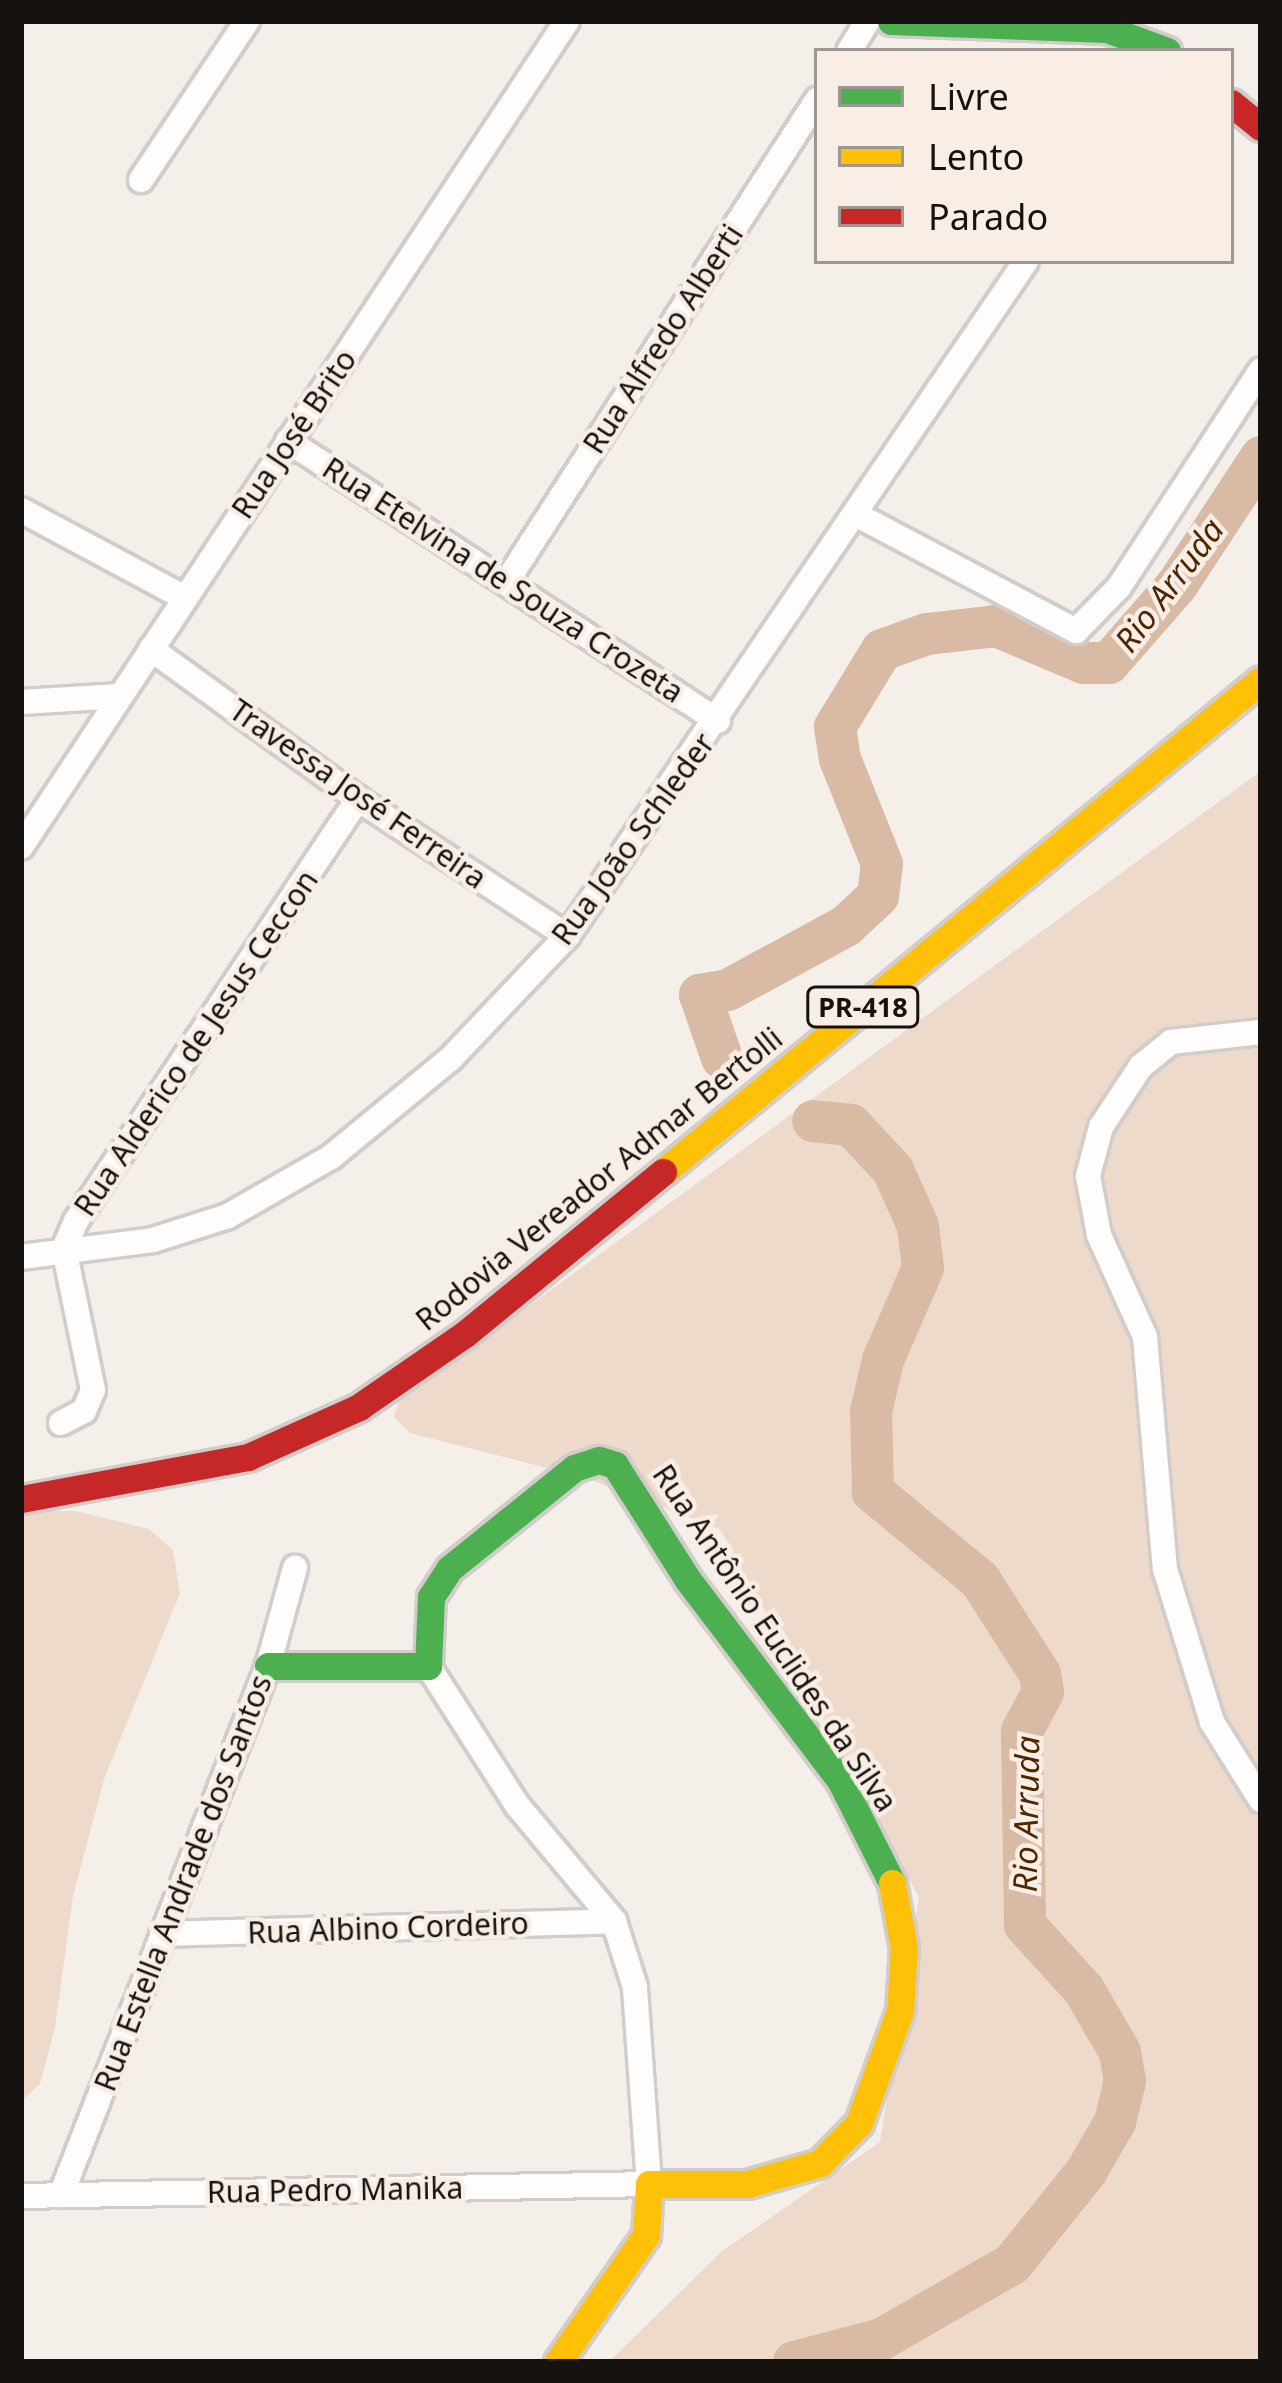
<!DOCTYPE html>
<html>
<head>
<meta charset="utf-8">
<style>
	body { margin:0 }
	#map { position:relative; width:1282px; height:2383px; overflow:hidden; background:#f5efea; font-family:"Noto Sans",sans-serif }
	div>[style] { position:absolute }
	.green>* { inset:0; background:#eddacb }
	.river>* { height:42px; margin:-21px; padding:0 21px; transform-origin:21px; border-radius:21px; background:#d8baa5 }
	.roads { filter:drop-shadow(3px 0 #d2cdca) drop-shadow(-3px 0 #d2cdca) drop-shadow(0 3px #d2cdca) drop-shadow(0 -3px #d2cdca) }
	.street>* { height:24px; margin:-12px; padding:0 12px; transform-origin:12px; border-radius:12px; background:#fefdfc }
	.fast>* { height:27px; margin:-13.5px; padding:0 13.5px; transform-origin:13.5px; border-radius:13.5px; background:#4caf50 }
	.slow>* { height:27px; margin:-13.5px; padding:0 13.5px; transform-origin:13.5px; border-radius:13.5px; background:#ffc107 }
	.jam>* { height:27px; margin:-13.5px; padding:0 13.5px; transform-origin:13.5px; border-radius:13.5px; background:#c62828 }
	span { translate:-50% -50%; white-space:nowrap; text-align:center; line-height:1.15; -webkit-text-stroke:9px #f9eee6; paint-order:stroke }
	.shield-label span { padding:3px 9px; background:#f9eee6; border:3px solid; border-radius:9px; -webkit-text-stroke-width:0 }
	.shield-label { font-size:27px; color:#16120f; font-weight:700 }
	.street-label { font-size:30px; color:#16120f }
	.water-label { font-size:33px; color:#4d2602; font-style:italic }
	.frame { position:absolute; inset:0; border:24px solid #16120f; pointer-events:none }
	.legend { position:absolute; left:814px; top:48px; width:420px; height:216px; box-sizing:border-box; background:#f9eee6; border:3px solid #9e9690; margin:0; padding:15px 21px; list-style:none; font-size:36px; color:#16120f }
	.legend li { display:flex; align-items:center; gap:24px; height:60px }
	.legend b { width:60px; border:3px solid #9e9690 }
</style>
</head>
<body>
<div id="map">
	<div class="green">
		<i style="clip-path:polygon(1261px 771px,1261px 2362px,609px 2362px,721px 2252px,880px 2142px,919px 1897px,720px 1529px,586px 1478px,410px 1433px,394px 1417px,399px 1401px)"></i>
		<i style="clip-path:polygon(21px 1511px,76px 1511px,149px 1529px,173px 1550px,180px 1593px,104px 1779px,73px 1896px,55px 2028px,40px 2084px,21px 2101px)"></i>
	</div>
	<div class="river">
		<i style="left:722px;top:1058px;width:67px;rotate:-109.2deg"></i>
		<i style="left:700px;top:995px;width:28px;rotate:-10deg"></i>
		<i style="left:728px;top:990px;width:134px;rotate:-28.5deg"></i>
		<i style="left:846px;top:926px;width:44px;rotate:-43.2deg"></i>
		<i style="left:878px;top:896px;width:32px;rotate:-83deg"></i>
		<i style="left:882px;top:864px;width:113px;rotate:-111.8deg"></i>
		<i style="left:840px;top:759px;width:32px;rotate:-99deg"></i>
		<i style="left:835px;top:727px;width:90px;rotate:-58.6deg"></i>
		<i style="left:882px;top:650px;width:48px;rotate:-19.6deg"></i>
		<i style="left:927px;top:634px;width:69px;rotate:-6.6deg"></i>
		<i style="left:996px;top:626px;width:95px;rotate:22.8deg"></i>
		<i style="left:1084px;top:663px;width:25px"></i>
		<i style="left:1109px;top:663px;width:103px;rotate:-48.9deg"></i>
		<i style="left:1177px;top:585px;width:153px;rotate:-56.7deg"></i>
		<i style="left:794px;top:2362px;width:91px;rotate:-14.6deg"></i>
		<i style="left:882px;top:2339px;width:150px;rotate:-30deg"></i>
		<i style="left:1012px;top:2264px;width:118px;rotate:-51.2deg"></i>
		<i style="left:1086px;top:2172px;width:58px;rotate:-59.9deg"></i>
		<i style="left:1115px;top:2122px;width:42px;rotate:-76.3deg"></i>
		<i style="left:1125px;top:2081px;width:29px;rotate:-100deg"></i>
		<i style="left:1120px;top:2052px;width:72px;rotate:-120.1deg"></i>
		<i style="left:1084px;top:1990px;width:88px;rotate:-132.2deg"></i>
		<i style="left:1025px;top:1925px;width:194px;rotate:-90.9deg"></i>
		<i style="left:1022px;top:1731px;width:44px;rotate:-61.7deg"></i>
		<i style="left:1043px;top:1692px;width:18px;rotate:-99deg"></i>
		<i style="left:1040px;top:1674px;width:112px;rotate:-122.6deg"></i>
		<i style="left:980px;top:1580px;width:139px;rotate:-140.6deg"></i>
		<i style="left:873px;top:1492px;width:80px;rotate:-91.4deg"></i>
		<i style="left:871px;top:1412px;width:53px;rotate:-77deg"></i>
		<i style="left:883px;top:1360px;width:100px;rotate:-66.5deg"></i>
		<i style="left:923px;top:1268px;width:42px;rotate:-96.8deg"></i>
		<i style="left:918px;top:1226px;width:61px;rotate:-114.1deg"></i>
		<i style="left:893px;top:1170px;width:62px;rotate:-133deg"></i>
		<i style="left:851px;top:1125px;width:38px;rotate:-174deg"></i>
	</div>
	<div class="roads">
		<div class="street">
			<i style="left:849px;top:51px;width:36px;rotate:-58deg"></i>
			<i style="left:141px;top:180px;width:191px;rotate:-56.3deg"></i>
			<i style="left:288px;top:441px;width:513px;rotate:33.07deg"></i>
			<i style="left:21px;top:510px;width:186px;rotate:28.2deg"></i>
			<i style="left:859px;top:516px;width:246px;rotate:27.9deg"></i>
			<i style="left:1076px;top:631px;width:62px;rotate:-45.7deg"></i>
			<i style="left:1119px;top:587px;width:259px;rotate:-56.8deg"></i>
			<i style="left:509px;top:578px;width:569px;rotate:-57.2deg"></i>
			<i style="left:151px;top:649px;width:256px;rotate:35.9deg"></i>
			<i style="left:358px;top:799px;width:250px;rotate:33.2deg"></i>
			<i style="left:21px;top:702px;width:99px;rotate:-3.5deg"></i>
			<i style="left:21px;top:847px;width:990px;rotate:-56.53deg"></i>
			<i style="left:1261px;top:1032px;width:91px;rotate:173.7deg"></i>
			<i style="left:1171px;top:1042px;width:38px;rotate:141deg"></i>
			<i style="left:1141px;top:1066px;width:73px;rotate:123.3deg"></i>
			<i style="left:1101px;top:1127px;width:51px;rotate:104.9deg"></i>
			<i style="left:1088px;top:1176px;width:60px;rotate:79.4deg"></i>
			<i style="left:1099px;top:1235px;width:112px;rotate:65.7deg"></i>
			<i style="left:1145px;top:1337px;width:233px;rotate:85.1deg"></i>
			<i style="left:1165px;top:1569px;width:160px;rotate:72.9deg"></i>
			<i style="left:1212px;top:1722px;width:92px;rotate:57.9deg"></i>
			<i style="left:21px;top:1257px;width:133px;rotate:-7.3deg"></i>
			<i style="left:153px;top:1240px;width:79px;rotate:-17.7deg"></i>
			<i style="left:228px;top:1216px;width:119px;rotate:-29.8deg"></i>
			<i style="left:331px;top:1157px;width:156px;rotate:-39.5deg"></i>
			<i style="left:451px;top:1058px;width:168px;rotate:-46.4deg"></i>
			<i style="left:567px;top:936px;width:816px;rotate:-55.78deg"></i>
			<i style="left:61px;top:1423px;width:26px;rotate:-28deg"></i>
			<i style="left:84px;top:1411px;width:23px;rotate:-67deg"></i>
			<i style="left:93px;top:1390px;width:144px;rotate:-101.6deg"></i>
			<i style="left:64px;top:1249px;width:30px;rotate:-67deg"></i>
			<i style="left:76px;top:1221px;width:508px;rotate:-56.25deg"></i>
			<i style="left:162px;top:1934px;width:452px;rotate:-1.6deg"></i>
			<i style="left:61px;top:2195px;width:568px;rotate:-68.63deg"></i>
			<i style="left:268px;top:1666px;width:102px;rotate:-74.6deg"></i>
			<i style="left:21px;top:2196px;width:628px;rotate:-1.09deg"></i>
			<i style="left:649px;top:2184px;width:197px;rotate:-94.1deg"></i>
			<i style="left:635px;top:1987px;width:69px;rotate:-107.7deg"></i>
			<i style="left:614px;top:1921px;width:151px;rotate:-129.9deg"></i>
			<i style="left:517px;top:1805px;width:165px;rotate:-122.6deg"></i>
		</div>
		<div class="fast">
			<i style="left:891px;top:21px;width:216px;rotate:2.1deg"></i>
			<i style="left:1107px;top:29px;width:64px;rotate:20.1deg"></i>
			<i style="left:268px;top:1666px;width:160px"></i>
			<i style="left:428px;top:1666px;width:69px;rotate:-87.5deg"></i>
			<i style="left:431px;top:1597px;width:33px;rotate:-57deg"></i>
			<i style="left:449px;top:1569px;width:161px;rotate:-38.9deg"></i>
			<i style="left:574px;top:1468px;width:26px;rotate:-18deg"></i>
			<i style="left:599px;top:1460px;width:17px;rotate:17deg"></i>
			<i style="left:615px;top:1465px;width:136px;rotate:57.6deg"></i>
			<i style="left:688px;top:1580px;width:251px;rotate:52.8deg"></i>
			<i style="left:840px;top:1780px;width:115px;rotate:63.2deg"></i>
		</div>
		<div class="slow">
			<i style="left:663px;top:1172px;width:774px;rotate:-39.45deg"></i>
			<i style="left:558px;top:2362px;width:155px;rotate:-55.3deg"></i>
			<i style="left:646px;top:2235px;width:51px;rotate:-86.6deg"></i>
			<i style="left:649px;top:2184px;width:98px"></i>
			<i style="left:747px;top:2184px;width:76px;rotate:-16deg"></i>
			<i style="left:820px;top:2163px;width:56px;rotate:-45.7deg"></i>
			<i style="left:859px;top:2123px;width:119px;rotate:-69.9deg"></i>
			<i style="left:900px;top:2011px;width:63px;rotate:-86.4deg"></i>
			<i style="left:904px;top:1948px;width:66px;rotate:-100.5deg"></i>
		</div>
		<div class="jam">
			<i style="left:1231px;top:103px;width:38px;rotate:39deg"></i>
			<i style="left:21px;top:1499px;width:231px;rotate:-10.5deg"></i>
			<i style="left:248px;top:1457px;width:122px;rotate:-24.2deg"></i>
			<i style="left:359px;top:1407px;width:129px;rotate:-34.6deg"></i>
			<i style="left:465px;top:1334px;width:256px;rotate:-39.3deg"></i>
		</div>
	</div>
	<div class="shield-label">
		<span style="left:863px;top:1007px">PR-418</span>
	</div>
	<div class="street-label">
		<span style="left:663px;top:339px;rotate:-57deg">Rua Alfredo Alberti</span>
		<span style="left:294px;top:434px;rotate:-56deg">Rua José Brito</span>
		<span style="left:503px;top:580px;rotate:33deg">Rua Etelvina de Souza Crozeta</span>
		<span style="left:358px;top:794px;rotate:35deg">Travessa José Ferreira</span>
		<span style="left:633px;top:839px;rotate:-54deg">Rua João Schleder</span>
		<span style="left:196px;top:1043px;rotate:-56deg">Rua Alderico de Jesus Ceccon</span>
		<span style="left:599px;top:1179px;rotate:-39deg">Rodovia Vereador Admar Bertolli</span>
		<span style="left:775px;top:1638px;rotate:56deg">Rua Antônio Euclides da Silva</span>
		<span style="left:183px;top:1883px;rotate:-69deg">Rua Estella Andrade dos Santos</span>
		<span style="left:388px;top:1928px;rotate:-2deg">Rua Albino Cordeiro</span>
		<span style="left:335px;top:2190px;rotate:-1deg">Rua Pedro Manika</span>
	</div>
	<div class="water-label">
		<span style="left:1169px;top:585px;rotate:-53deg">Rio Arruda</span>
		<span style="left:1026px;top:1814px;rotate:-89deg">Rio Arruda</span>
	</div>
	<div class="frame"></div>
	<ul class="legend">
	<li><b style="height:15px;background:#4caf50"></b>Livre</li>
	<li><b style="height:15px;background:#ffc107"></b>Lento</li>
	<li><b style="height:15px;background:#c62828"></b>Parado</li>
	</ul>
</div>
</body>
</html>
